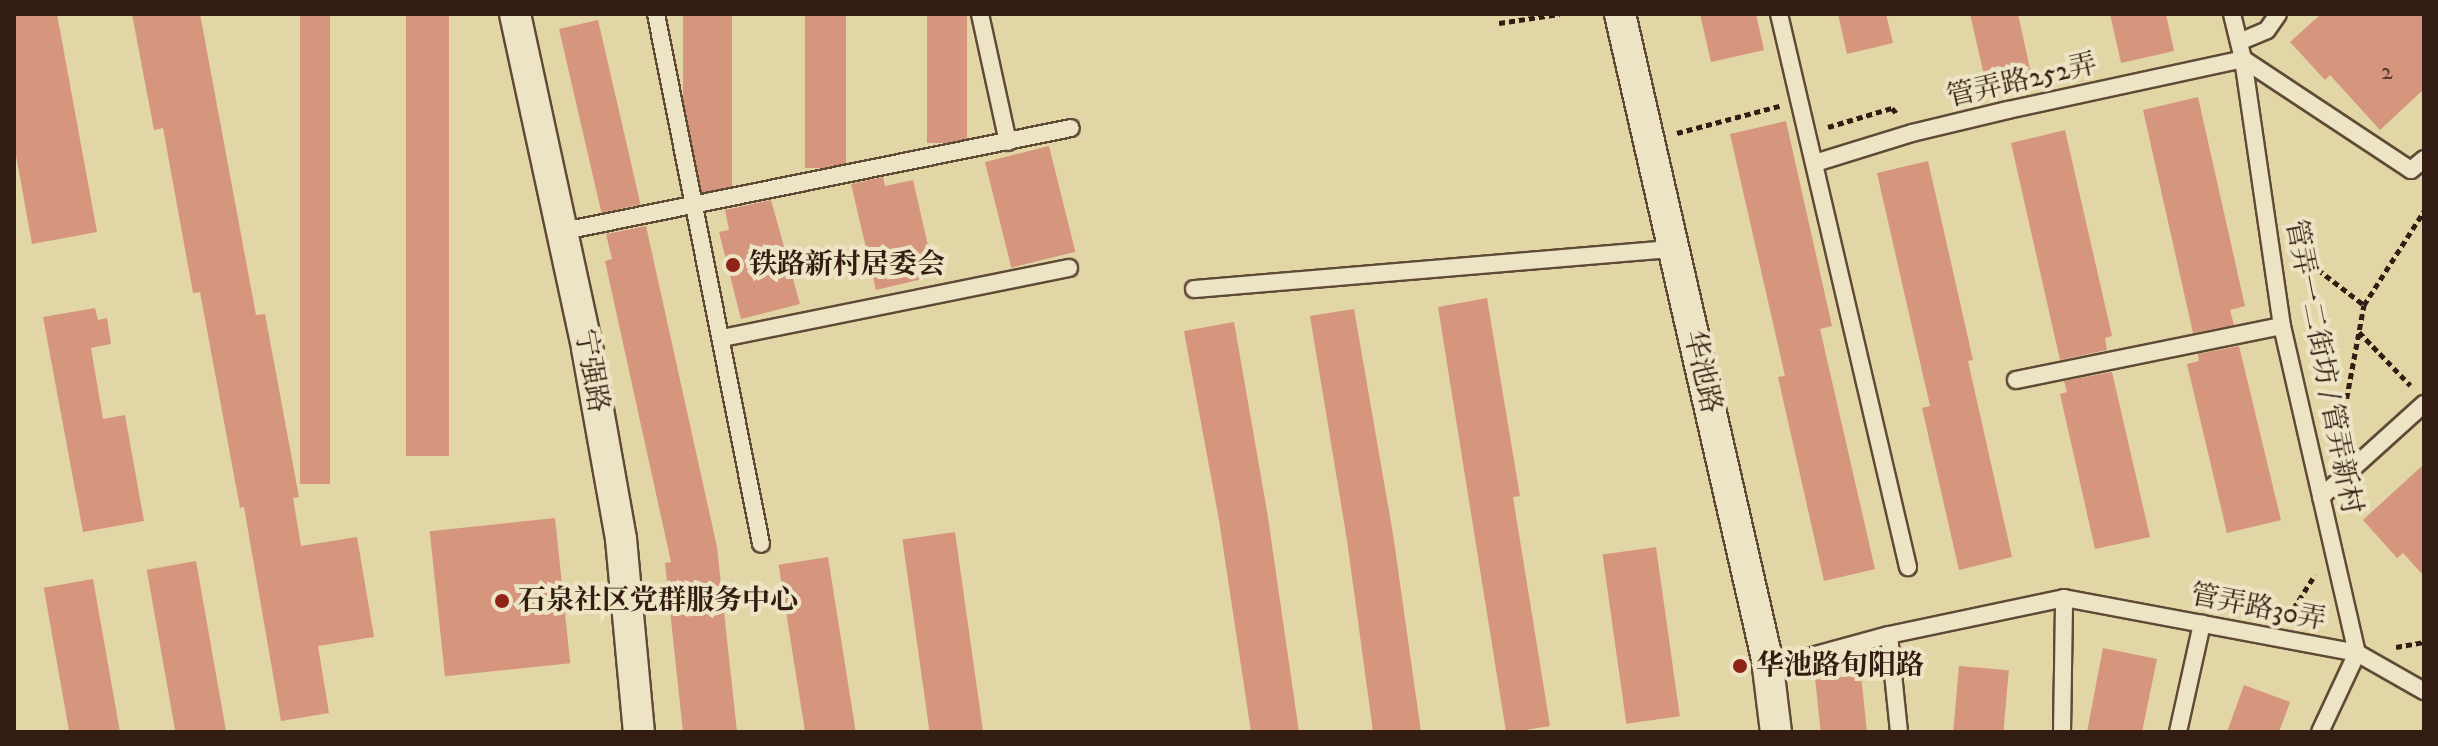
<!DOCTYPE html>
<html>
<head>
<meta charset="utf-8">
<style>
	body { margin:0 }
	#map { position:relative; width:2438px; height:746px; overflow:hidden; background:#e2d5a6; font-family:"IM FELL DW Pica","Noto Serif SC",serif }
	div>[style] { position:absolute }
	.building>* { inset:0; background:#d6967e; transform-origin:0 0 }
	.path>* { height:5px; margin-top:-2.5px; transform-origin:0; background:repeating-linear-gradient(90deg,#331c11 0 6px,transparent 0 10px) }
	.roads { filter:drop-shadow(2px 0 #5f4a36) drop-shadow(-2px 0 #5f4a36) drop-shadow(0 2px #5f4a36) drop-shadow(0 -2px #5f4a36) }
	.service>* { height:16px; margin:-8px; padding:0 8px; transform-origin:8px; border-radius:8px; background:#ece4c5 }
	.minor>* { height:30px; margin:-15px; padding:0 15px; transform-origin:15px; border-radius:15px; background:#ece4c5 }
	.dots>* { width:22px; height:22px; translate:-50% -50%; box-sizing:border-box; border:4px solid #ece4c5; border-radius:50% }
	span { translate:-50% -50%; white-space:nowrap; text-align:center; line-height:1.15; -webkit-text-stroke:8px #ece4c5; paint-order:stroke }
	.number-label { font-size:24px; color:#5c3a2c }
	.number-label span { -webkit-text-stroke-width:0 }
	.street-label { font-size:28px; color:#331c11 }
	.poi-label { font-size:28px; color:#331c11; font-weight:700 }
	.left { translate:0 -50%; text-align:left }
	.frame { position:absolute; inset:0; border:16px solid #331c11; pointer-events:none }
</style>
</head>
<body>
<div id="map">
	<div class="building">
		<i style="clip-path:polygon(14px 14px,57px 14px,97px 232px,32px 244px,14px 144px)"></i>
		<i style="clip-path:polygon(132px 14px,200px 14px,256px 315px,265px 314px,299px 497px,293px 498px,301px 546px,357px 537px,374px 637px,318px 646px,329px 713px,281px 721px,244px 507px,240px 508px,200px 292px,193px 293px,163px 128px,154px 130px)"></i>
		<i style="left:300px;top:14px;width:30px;height:470px"></i>
		<i style="left:406px;top:14px;width:43px;height:442px"></i>
		<i style="left:683px;top:14px;width:49px;height:178px"></i>
		<i style="left:805px;top:14px;width:41px;height:154px"></i>
		<i style="left:927px;top:14px;width:40px;height:129px"></i>
		<i style="clip-path:polygon(1700px 14px,1756px 14px,1764px 50px,1711px 62px)"></i>
		<i style="clip-path:polygon(1838px 14px,1886px 14px,1893px 43px,1847px 54px)"></i>
		<i style="clip-path:polygon(1970px 14px,2018px 14px,2032px 78px,1987px 88px)"></i>
		<i style="clip-path:polygon(2110px 14px,2166px 14px,2174px 51px,2121px 63px)"></i>
		<i style="clip-path:polygon(2321px 14px,2424px 14px,2424px 89px,2380px 130px,2330px 75px,2325px 80px,2290px 42px)"></i>
		<i style="left:598px;top:20px;width:189px;height:40px;rotate:77deg"></i>
		<i style="clip-path:polygon(2198px 97px,2245px 306px,2230px 310px,2234px 325px,2193px 333px,2143px 110px)"></i>
		<i style="clip-path:polygon(1786px 121px,1832px 326px,1820px 329px,1875px 569px,1824px 581px,1778px 377px,1785px 376px,1730px 134px)"></i>
		<i style="clip-path:polygon(2065px 130px,2112px 336px,2105px 338px,2107px 350px,2060px 360px,2011px 143px)"></i>
		<i style="left:1049px;top:146px;width:109px;height:66px;rotate:76deg"></i>
		<i style="clip-path:polygon(1928px 161px,1973px 360px,1968px 361px,2012px 557px,1959px 570px,1922px 408px,1930px 406px,1877px 173px)"></i>
		<i style="clip-path:polygon(883px 177px,885px 186px,913px 180px,935px 276px,876px 290px,851px 184px)"></i>
		<i style="clip-path:polygon(771px 200px,800px 304px,741px 319px,719px 232px,729px 230px,725px 210px)"></i>
		<i style="clip-path:polygon(646px 226px,717px 547px,737px 732px,683px 732px,665px 563px,671px 562px,605px 261px,612px 259px,606px 234px)"></i>
		<i style="clip-path:polygon(1487px 298px,1520px 496px,1513px 497px,1550px 726px,1514px 732px,1506px 732px,1438px 307px)"></i>
		<i style="clip-path:polygon(95px 308px,98px 320px,107px 318px,111px 344px,91px 348px,103px 419px,125px 415px,144px 521px,83px 532px,43px 317px)"></i>
		<i style="clip-path:polygon(1354px 309px,1393px 534px,1421px 732px,1373px 732px,1347px 540px,1310px 316px)"></i>
		<i style="clip-path:polygon(1234px 322px,1267px 511px,1299px 732px,1251px 732px,1219px 520px,1184px 331px)"></i>
		<i style="clip-path:polygon(2239px 346px,2281px 520px,2227px 533px,2187px 364px,2199px 361px,2198px 354px)"></i>
		<i style="clip-path:polygon(2112px 372px,2150px 537px,2095px 549px,2060px 394px,2067px 392px,2064px 381px)"></i>
		<i style="clip-path:polygon(2424px 464px,2424px 576px,2403px 553px,2397px 558px,2363px 520px)"></i>
		<i style="left:555px;top:518px;width:146px;height:126px;rotate:84deg"></i>
		<i style="left:955px;top:532px;width:202px;height:53px;rotate:82deg"></i>
		<i style="left:1656px;top:547px;width:171px;height:54px;rotate:82deg"></i>
		<i style="left:828px;top:557px;width:177px;height:50px;rotate:81deg"></i>
		<i style="left:196px;top:561px;width:173px;height:50px;rotate:80deg"></i>
		<i style="left:93px;top:579px;width:155px;height:50px;rotate:80deg"></i>
		<i style="clip-path:polygon(2103px 648px,2157px 659px,2142px 732px,2087px 732px)"></i>
		<i style="left:1959px;top:666px;width:50px;height:66px;rotate:5deg"></i>
		<i style="left:1861px;top:675px;width:57px;height:46px;rotate:84deg"></i>
		<i style="clip-path:polygon(2244px 685px,2290px 702px,2279px 732px,2227px 732px)"></i>
	</div>
	<div class="path">
		<i style="left:1499px;top:23px;width:61px;rotate:-8.5deg"></i>
		<i style="left:1828px;top:127px;width:67px;rotate:-16.5deg"></i>
		<i style="left:1892px;top:108px;width:8px;rotate:50deg"></i>
		<i style="left:1677px;top:133px;width:106px;rotate:-14.8deg"></i>
		<i style="left:2294px;top:251px;width:88px;rotate:37.6deg"></i>
		<i style="left:2359px;top:332px;width:74px;rotate:46.1deg"></i>
		<i style="left:2330px;top:432px;width:19px;rotate:-47deg"></i>
		<i style="left:2343px;top:418px;width:115px;rotate:-79.5deg"></i>
		<i style="left:2364px;top:305px;width:112px;rotate:-57.4deg"></i>
		<i style="left:2288px;top:617px;width:50px;rotate:-57.3deg"></i>
		<i style="left:2396px;top:647px;width:28px;rotate:-10deg"></i>
	</div>
	<div class="roads">
		<div class="service">
			<i style="left:656px;top:14px;width:540px;rotate:78.79deg"></i>
			<i style="left:980px;top:14px;width:131px;rotate:77.7deg"></i>
			<i style="left:1779px;top:14px;width:568px;rotate:76.87deg"></i>
			<i style="left:2232px;top:14px;width:46px;rotate:76.3deg"></i>
			<i style="left:2243px;top:59px;width:270px;rotate:81.7deg"></i>
			<i style="left:2282px;top:326px;width:335px;rotate:77.1deg"></i>
			<i style="left:2357px;top:653px;width:77px;rotate:29.6deg"></i>
			<i style="left:2239px;top:42px;width:30px;rotate:-23deg"></i>
			<i style="left:2267px;top:30px;width:19px;rotate:-55deg"></i>
			<i style="left:1815px;top:163px;width:102px;rotate:-17.2deg"></i>
			<i style="left:1912px;top:133px;width:99px;rotate:-13.5deg"></i>
			<i style="left:2008px;top:110px;width:240px;rotate:-12.2deg"></i>
			<i style="left:2243px;top:59px;width:201px;rotate:33.5deg"></i>
			<i style="left:2411px;top:170px;width:17px;rotate:-40deg"></i>
			<i style="left:564px;top:231px;width:517px;rotate:-11.48deg"></i>
			<i style="left:1194px;top:289px;width:482px;rotate:-4.8deg"></i>
			<i style="left:722px;top:338px;width:354px;rotate:-11.4deg"></i>
			<i style="left:2016px;top:380px;width:271px;rotate:-11.5deg"></i>
			<i style="left:2321px;top:497px;width:139px;rotate:-42.1deg"></i>
			<i style="left:1889px;top:635px;width:98px;rotate:84.1deg"></i>
			<i style="left:1768px;top:668px;width:125px;rotate:-15.3deg"></i>
			<i style="left:1889px;top:635px;width:179px;rotate:-11.9deg"></i>
			<i style="left:2064px;top:598px;width:298px;rotate:10.6deg"></i>
			<i style="left:2357px;top:653px;width:87px;rotate:115.1deg"></i>
			<i style="left:2062px;top:732px;width:134px;rotate:-89.1deg"></i>
			<i style="left:2178px;top:732px;width:111px;rotate:-77.5deg"></i>
		</div>
		<div class="minor">
			<i style="left:515px;top:14px;width:342px;rotate:77.8deg"></i>
			<i style="left:587px;top:348px;width:194px;rotate:79.9deg"></i>
			<i style="left:621px;top:539px;width:194px;rotate:84.7deg"></i>
			<i style="left:1620px;top:14px;width:662px;rotate:77.16deg"></i>
			<i style="left:1767px;top:659px;width:74px;rotate:83deg"></i>
		</div>
	</div>
	<div class="dots">
		<i style="left:733px;top:265px;background:#8f2418"></i>
		<i style="left:502px;top:601px;background:#8f2418"></i>
		<i style="left:1740px;top:666px;background:#8f2418"></i>
	</div>
	<div class="number-label">
		<span style="left:2387px;top:73px">2</span>
	</div>
	<div class="street-label">
		<span style="left:2022px;top:81px;rotate:-13deg">管弄路252弄</span>
		<span style="left:2323px;top:367px;rotate:79deg">管弄一二街坊 / 管弄新村</span>
		<span style="left:591px;top:371px;rotate:80deg">宁强路</span>
		<span style="left:1702px;top:372px;rotate:77deg">华池路</span>
		<span style="left:2258px;top:608px;rotate:11deg">管弄路30弄</span>
	</div>
	<div class="poi-label">
		<span class="left" style="left:749px;top:265px">铁路新村居委会</span>
		<span class="left" style="left:518px;top:601px">石泉社区党群服务中心</span>
		<span class="left" style="left:1756px;top:666px">华池路旬阳路</span>
	</div>
	<div class="frame"></div>
</div>
</body>
</html>
